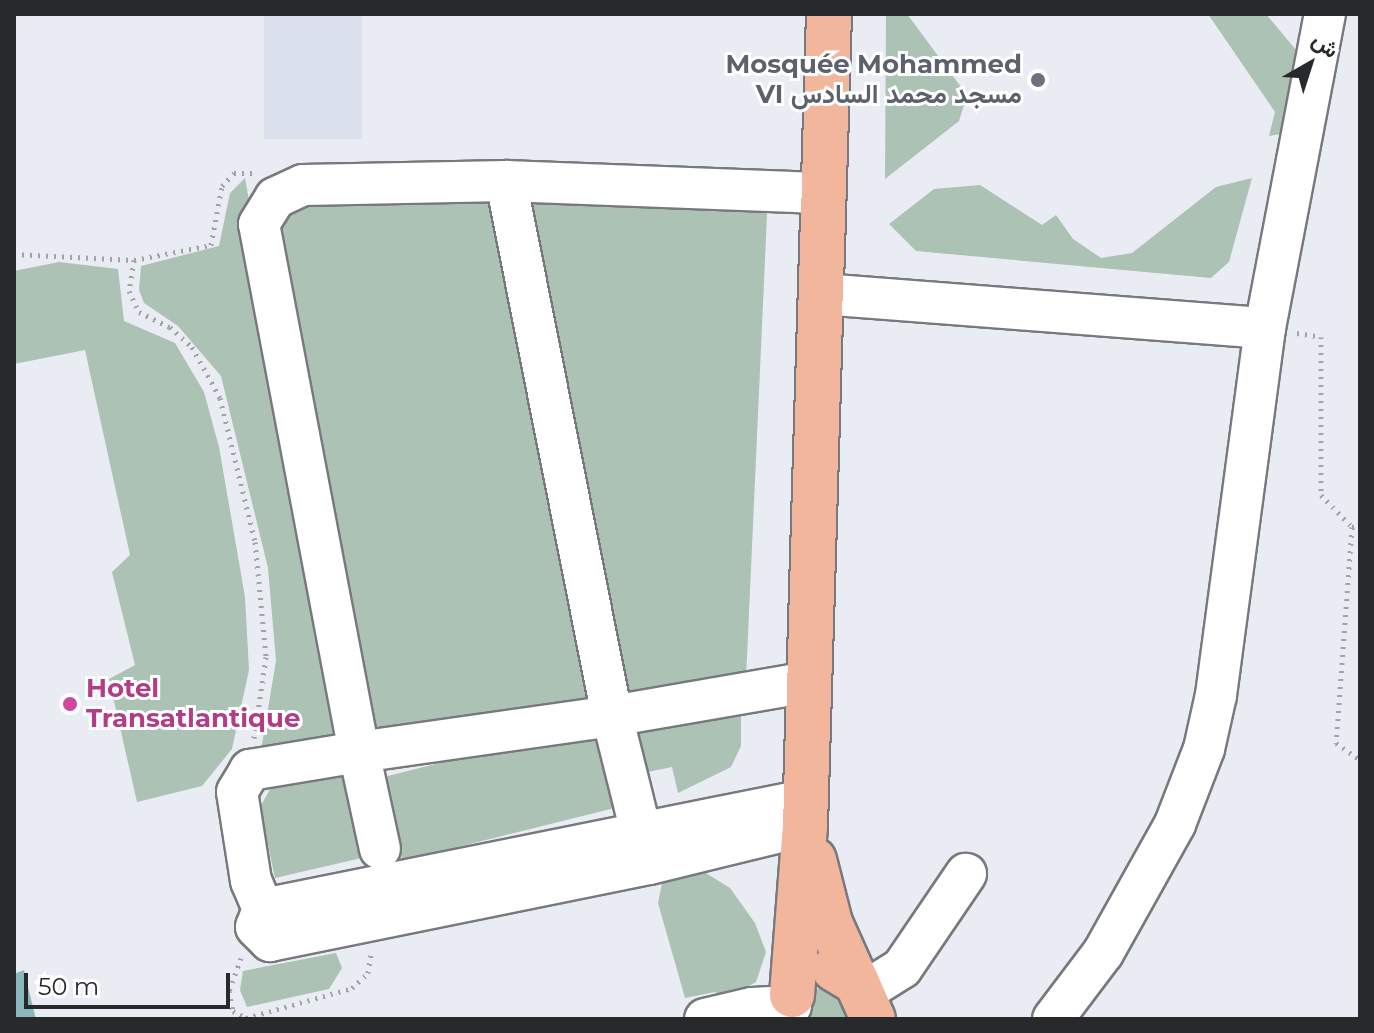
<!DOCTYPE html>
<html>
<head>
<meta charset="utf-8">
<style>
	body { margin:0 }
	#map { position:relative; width:1374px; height:1033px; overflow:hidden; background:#e9ecf2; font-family:Montserrat,Vazirmatn,sans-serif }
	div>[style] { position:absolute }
	.built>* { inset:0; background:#dce1ee; transform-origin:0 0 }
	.green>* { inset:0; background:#abc2b4; transform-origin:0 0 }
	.water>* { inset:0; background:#8cb8bd }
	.path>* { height:5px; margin-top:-2.5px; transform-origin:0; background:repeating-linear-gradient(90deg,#a1a3a8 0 2px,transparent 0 8px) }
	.roads { filter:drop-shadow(2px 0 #78797f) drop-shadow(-2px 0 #78797f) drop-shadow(0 2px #78797f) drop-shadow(0 -2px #78797f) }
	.minor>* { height:40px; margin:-20px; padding:0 20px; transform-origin:20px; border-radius:20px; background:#fff }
	.major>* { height:44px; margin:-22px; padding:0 22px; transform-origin:22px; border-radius:22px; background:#f2b69d }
	.dots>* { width:22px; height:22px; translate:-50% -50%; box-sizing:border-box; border:4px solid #fff; border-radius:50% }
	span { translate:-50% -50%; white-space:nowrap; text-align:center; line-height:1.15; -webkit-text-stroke:6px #fff; paint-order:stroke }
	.worship-label { font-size:26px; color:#5b616d; font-weight:700 }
	.right { translate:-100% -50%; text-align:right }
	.hotel-label { font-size:26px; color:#b23c85; font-weight:700 }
	.left { translate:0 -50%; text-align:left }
	.frame { position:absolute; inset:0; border:16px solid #28292b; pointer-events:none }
	.north { position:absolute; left:1270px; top:24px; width:80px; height:80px; -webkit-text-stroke:6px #fff; paint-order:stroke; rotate:39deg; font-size:22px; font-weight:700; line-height:32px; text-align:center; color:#28292b }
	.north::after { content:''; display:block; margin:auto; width:28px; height:36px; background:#28292b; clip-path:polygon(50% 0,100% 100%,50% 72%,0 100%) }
	.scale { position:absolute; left:24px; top:973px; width:206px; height:36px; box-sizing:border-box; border:4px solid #28292b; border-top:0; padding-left:10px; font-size:24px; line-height:28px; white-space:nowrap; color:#28292b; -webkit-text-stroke:6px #fff; paint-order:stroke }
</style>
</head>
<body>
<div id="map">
	<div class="built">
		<i style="left:264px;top:14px;width:98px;height:125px"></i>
	</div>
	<div class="green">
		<i style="clip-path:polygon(886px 14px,907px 14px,967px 95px,959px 121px,885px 179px)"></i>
		<i style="clip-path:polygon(1208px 14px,1266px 14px,1296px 50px,1281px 134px,1269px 136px,1275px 112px)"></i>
		<i style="clip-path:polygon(245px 178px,346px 741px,259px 762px,276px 661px,268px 568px,221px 376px,178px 326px,144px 303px,139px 290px,141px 266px,219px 246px,230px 193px)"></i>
		<i style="clip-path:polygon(1252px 178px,1229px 262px,1211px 278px,916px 251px,889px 224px,934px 189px,980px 185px,1042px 225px,1056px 215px,1073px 239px,1101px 258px,1132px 253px,1216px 187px)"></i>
		<i style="clip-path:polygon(525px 186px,768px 193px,746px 679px,624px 708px)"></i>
		<i style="clip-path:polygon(492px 189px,599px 709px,368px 741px,271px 231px,290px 192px)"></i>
		<i style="clip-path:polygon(59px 262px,118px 269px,124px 321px,175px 343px,204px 392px,219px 447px,245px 597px,249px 670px,232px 749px,202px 786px,137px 802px,109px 679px,135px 665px,112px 572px,130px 555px,85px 350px,14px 364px,14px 271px)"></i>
		<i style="clip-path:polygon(741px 699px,741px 746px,731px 767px,678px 793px,672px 767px,643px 773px,634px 726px)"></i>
		<i style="left:604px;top:722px;width:86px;height:229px;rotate:76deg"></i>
		<i style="clip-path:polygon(352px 756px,370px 856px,275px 878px,260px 807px,278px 775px)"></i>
		<i style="clip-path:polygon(693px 865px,730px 888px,755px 923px,766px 952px,756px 982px,727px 999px,715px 992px,685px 998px,658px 903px,665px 869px)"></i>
		<i style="clip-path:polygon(336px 953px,342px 968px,329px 989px,247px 1007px,240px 990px,243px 971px)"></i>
		<i style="clip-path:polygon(825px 985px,832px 986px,855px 1019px,812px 1019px,808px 1007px,814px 991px)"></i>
	</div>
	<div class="water">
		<i style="clip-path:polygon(24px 970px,29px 991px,36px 1019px,14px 1019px,14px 974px)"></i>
	</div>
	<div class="path">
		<i style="left:14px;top:254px;width:120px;rotate:2.9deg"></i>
		<i style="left:134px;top:260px;width:78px;rotate:-11deg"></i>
		<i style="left:211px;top:245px;width:60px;rotate:-79.4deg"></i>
		<i style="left:222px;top:186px;width:18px;rotate:-47deg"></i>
		<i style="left:234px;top:173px;width:21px"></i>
		<i style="left:134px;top:260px;width:31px;rotate:99deg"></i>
		<i style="left:129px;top:291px;width:23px;rotate:65deg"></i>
		<i style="left:139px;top:312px;width:34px;rotate:26deg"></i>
		<i style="left:170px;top:327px;width:30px;rotate:42deg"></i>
		<i style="left:192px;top:347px;width:58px;rotate:61.2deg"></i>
		<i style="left:220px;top:398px;width:148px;rotate:76.3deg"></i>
		<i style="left:255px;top:542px;width:116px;rotate:84.5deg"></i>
		<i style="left:266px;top:657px;width:82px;rotate:98.4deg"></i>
		<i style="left:1297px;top:333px;width:24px;rotate:9deg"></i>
		<i style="left:1321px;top:337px;width:158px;rotate:90deg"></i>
		<i style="left:1321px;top:495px;width:45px;rotate:45.9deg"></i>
		<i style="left:1352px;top:527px;width:217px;rotate:94.2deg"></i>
		<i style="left:1336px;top:743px;width:29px;rotate:35deg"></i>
		<i style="left:1352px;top:527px;width:8px;rotate:-14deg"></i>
		<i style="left:241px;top:958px;width:35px;rotate:110deg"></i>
		<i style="left:229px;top:991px;width:20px;rotate:79deg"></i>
		<i style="left:233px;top:1011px;width:15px;rotate:28deg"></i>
		<i style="left:246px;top:1018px;width:110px;rotate:-15.8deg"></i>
		<i style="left:352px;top:988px;width:22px;rotate:-43deg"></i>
		<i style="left:368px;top:973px;width:20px;rotate:-81deg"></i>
	</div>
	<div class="roads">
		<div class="minor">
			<i style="left:506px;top:181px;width:545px;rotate:78.79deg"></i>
			<i style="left:612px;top:716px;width:256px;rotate:171.9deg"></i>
			<i style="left:359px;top:752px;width:537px;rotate:-100.72deg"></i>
			<i style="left:259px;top:224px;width:31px;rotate:-58deg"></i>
			<i style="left:275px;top:198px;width:31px;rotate:-25deg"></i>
			<i style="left:303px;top:185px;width:203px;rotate:-1.1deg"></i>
			<i style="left:506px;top:181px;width:318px;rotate:2.2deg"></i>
			<i style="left:822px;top:294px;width:444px;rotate:4.4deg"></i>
			<i style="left:804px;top:800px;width:552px;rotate:168.61deg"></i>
			<i style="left:263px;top:909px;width:19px;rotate:111deg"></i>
			<i style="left:256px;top:927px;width:20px;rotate:45deg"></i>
			<i style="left:270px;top:941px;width:387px;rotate:-11.5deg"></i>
			<i style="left:649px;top:864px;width:161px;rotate:-13.7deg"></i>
			<i style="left:647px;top:856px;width:144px;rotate:-104deg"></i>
			<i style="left:612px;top:716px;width:200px;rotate:-9.8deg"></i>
			<i style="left:263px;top:909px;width:30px;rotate:-113deg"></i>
			<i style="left:251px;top:881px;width:90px;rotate:-98.9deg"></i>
			<i style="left:237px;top:792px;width:26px;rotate:-59deg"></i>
			<i style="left:250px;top:770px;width:110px;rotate:-9.4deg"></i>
			<i style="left:359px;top:752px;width:99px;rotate:77.8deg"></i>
			<i style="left:862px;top:993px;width:47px;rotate:-32deg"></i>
			<i style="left:902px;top:968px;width:114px;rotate:-55.8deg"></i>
			<i style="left:705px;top:1019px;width:48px;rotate:-13.2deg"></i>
			<i style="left:752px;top:1008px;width:39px;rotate:-3deg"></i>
			<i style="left:1053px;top:1019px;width:83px;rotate:-52.9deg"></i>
			<i style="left:1103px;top:953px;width:148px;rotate:-60.8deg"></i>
			<i style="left:1175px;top:824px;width:80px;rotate:-68.9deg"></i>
			<i style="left:1204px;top:749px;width:55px;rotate:-77.5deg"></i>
			<i style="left:1216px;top:695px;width:370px;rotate:-82.4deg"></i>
			<i style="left:1265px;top:328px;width:320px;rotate:-79.2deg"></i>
		</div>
		<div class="major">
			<i style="left:814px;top:860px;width:65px;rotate:75.7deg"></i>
			<i style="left:830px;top:923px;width:66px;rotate:65.8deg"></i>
			<i style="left:834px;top:969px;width:27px;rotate:31deg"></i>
			<i style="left:857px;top:983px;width:39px;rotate:66deg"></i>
			<i style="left:792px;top:995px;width:169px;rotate:-85.6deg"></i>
			<i style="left:805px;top:826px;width:812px;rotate:-88.31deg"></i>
		</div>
	</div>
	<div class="dots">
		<i style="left:1038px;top:80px;background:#6b7280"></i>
		<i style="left:70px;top:704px;background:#d1479c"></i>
	</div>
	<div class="worship-label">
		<span class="right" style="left:1022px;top:80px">Mosquée Mohammed<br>VI مسجد محمد السادس</span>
	</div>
	<div class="hotel-label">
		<span class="left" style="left:86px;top:704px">Hotel<br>Transatlantique</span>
	</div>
	<div class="frame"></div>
	<div class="north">ش</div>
	<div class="scale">50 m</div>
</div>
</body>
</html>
